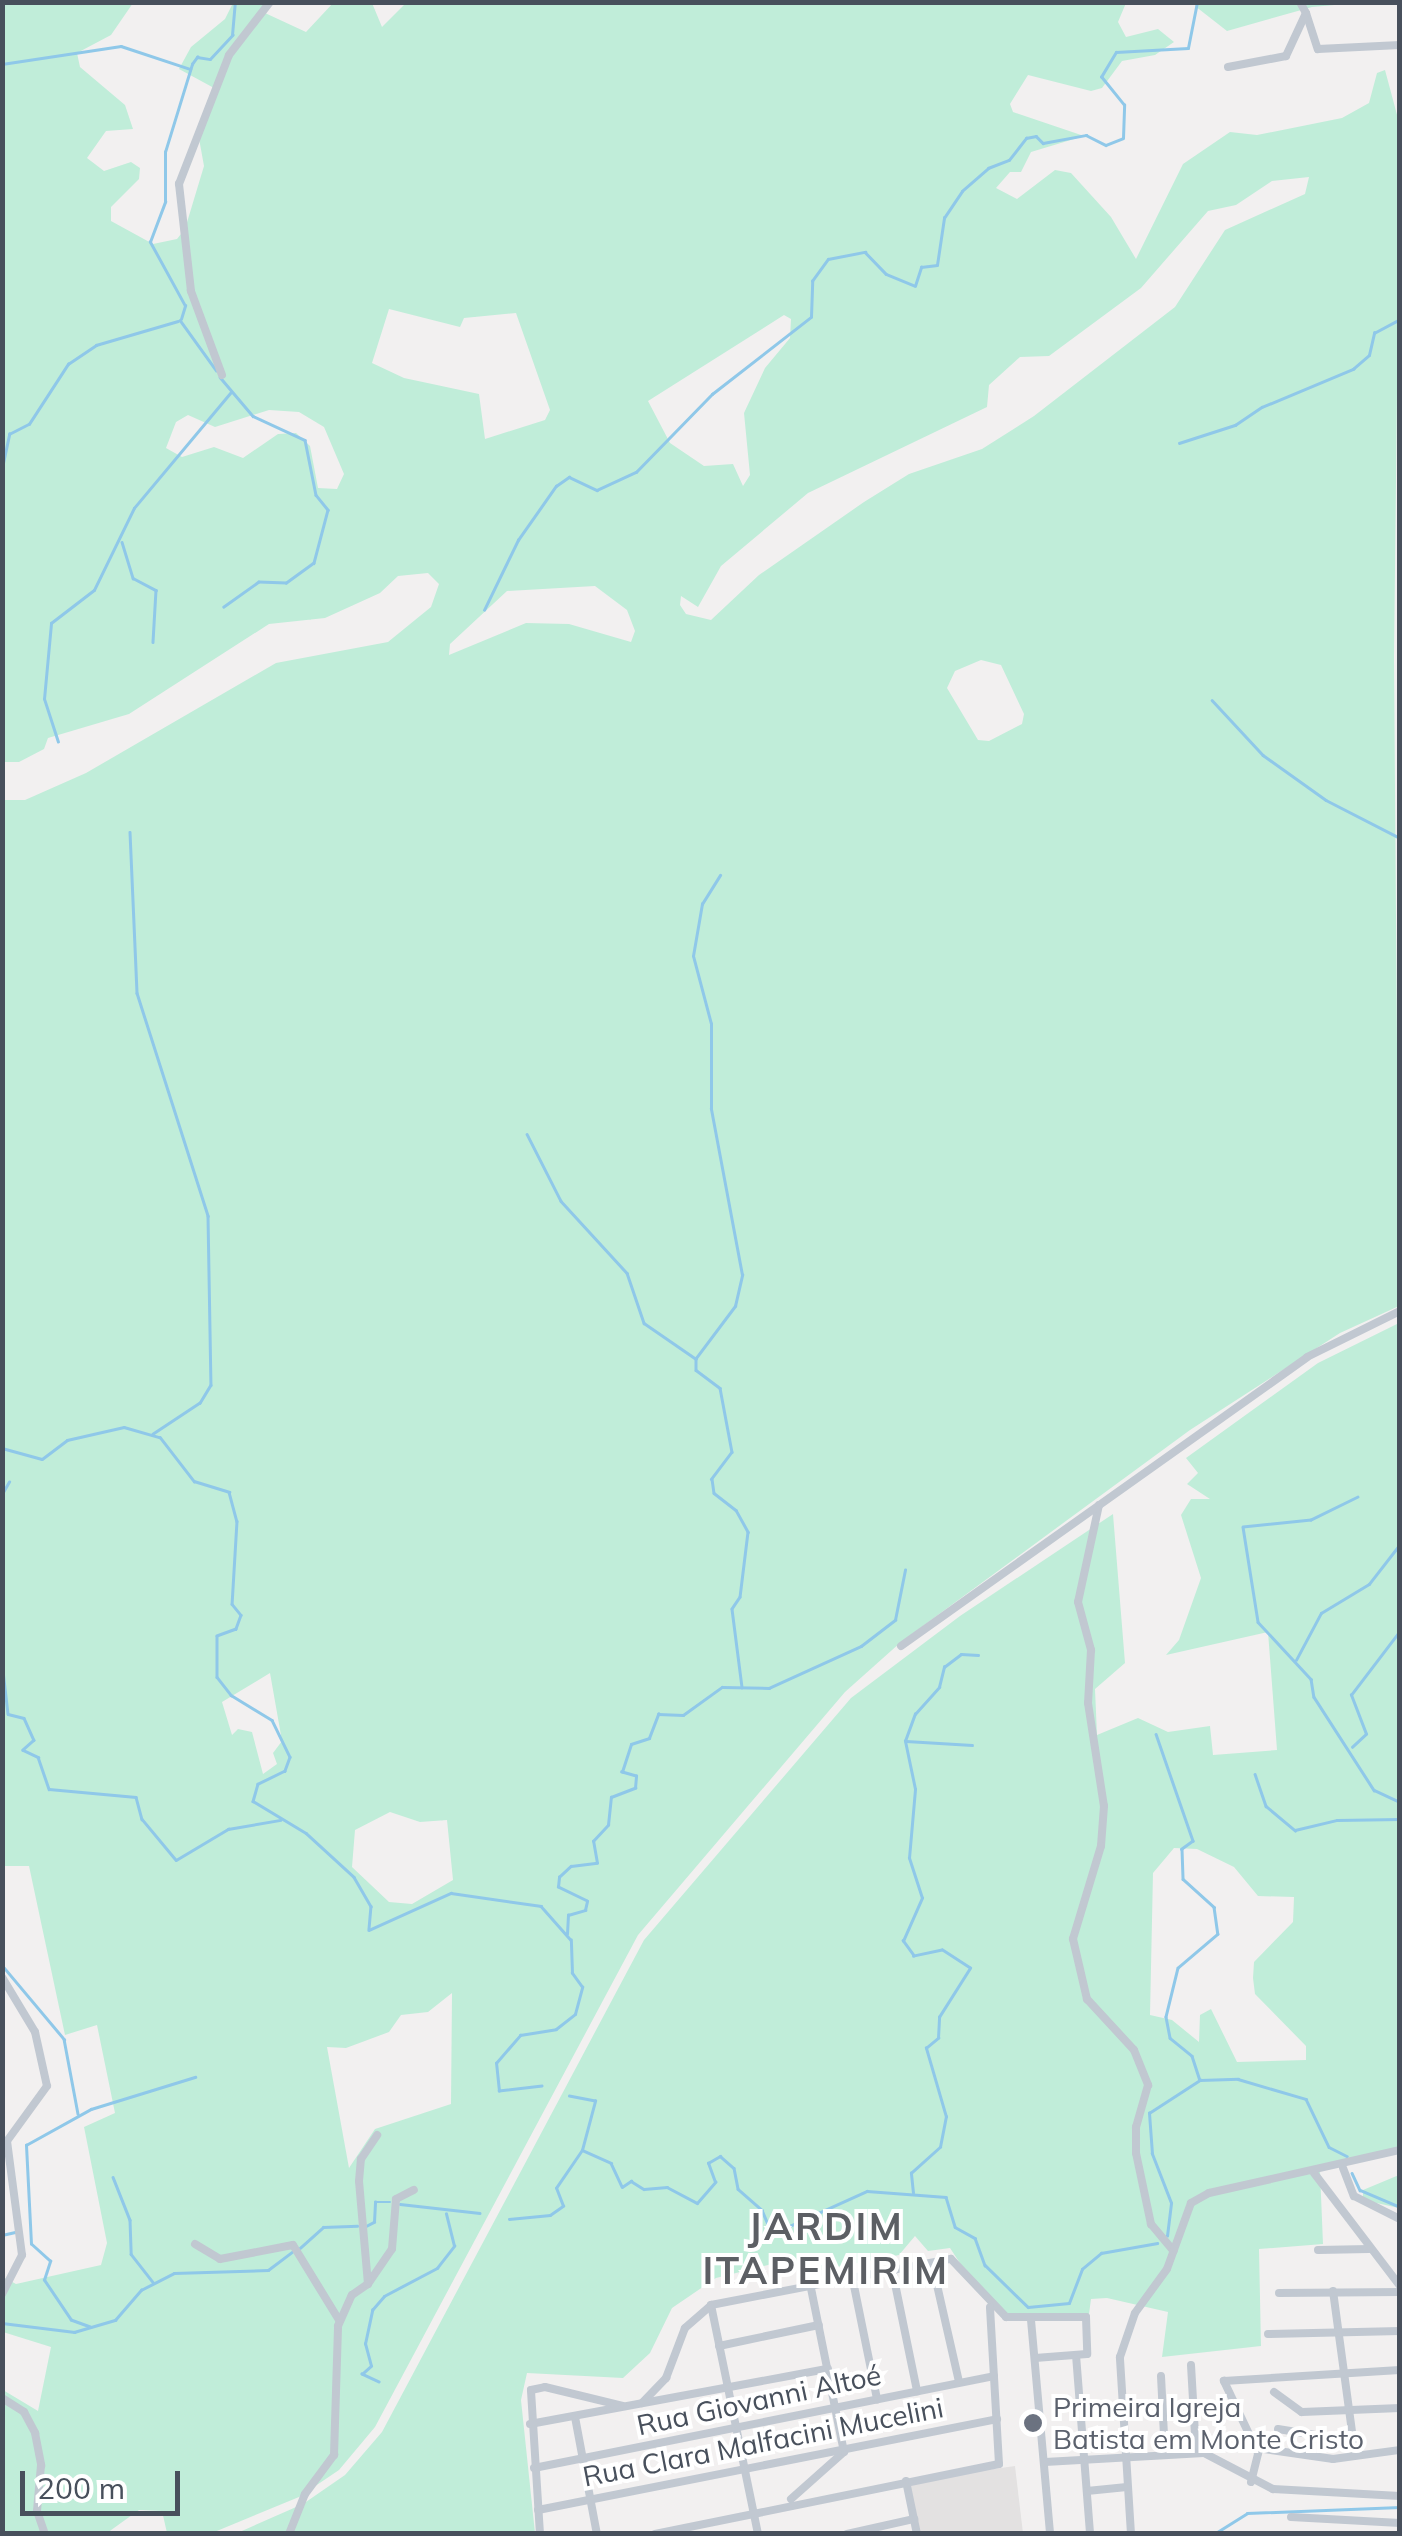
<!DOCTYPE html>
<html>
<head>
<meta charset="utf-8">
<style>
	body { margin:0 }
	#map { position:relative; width:1402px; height:2536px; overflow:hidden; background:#f2f0f0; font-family:Mulish,sans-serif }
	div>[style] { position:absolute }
	.education>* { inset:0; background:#e3e1e1 }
	.green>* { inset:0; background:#c0edd9 }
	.stream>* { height:2.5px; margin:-1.25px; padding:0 1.25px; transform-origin:1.25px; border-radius:1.25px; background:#8fc8e9 }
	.minor>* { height:8px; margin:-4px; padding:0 4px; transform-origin:4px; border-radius:4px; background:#c1c8d1 }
	.dots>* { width:28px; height:28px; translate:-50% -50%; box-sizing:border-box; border:5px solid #fff; border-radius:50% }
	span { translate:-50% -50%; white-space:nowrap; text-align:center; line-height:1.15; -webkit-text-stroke:8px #fff; paint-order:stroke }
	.street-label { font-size:28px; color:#48505c }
	.worship-label { font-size:28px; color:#5b616d }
	.left { translate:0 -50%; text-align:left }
	.district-label { font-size:38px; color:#5c5f64; font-weight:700; letter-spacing:2.5px }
	.frame { position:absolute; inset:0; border:5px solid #48505c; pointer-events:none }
	.scale { position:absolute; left:20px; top:2471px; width:160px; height:45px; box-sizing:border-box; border:5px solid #48505c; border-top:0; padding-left:12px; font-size:30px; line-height:35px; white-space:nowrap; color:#48505c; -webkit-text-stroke:8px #fff; paint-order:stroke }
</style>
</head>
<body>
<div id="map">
	<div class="education">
		<i style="clip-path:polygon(1015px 2466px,1023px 2533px,920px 2533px,908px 2481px)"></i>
	</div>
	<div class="green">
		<i style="clip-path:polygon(evenodd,334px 2px,372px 3px,382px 27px,407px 2px,1126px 3px,1118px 22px,1126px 37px,1158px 29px,1174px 42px,1155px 55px,1122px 61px,1102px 88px,1091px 91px,1028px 75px,1010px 104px,1013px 112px,1084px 136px,1031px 152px,1021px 172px,1010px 172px,996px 188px,1017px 199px,1055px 170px,1071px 173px,1111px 217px,1136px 259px,1183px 164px,1230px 132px,1257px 135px,1342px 118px,1369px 103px,1377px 73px,1385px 70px,1400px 126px,1394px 658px,1399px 1306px,1340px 1333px,1190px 1430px,901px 1642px,845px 1692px,638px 1935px,375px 2427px,339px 2470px,299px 2497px,212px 2533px,167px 2533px,162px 2511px,139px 2510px,107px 2533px,3px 2533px,2px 2383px,3px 2390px,38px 2411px,51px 2347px,3px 2332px,3px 2277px,16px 2284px,101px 2265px,107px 2243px,84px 2127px,115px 2113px,97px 2025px,65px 2035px,29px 1866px,3px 1866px,3px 800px,25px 800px,86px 773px,276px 663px,388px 642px,431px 607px,439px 584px,428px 573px,398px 576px,380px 593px,325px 618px,269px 624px,129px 714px,48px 738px,44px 749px,19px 762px,3px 762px,3px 3px,133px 3px,111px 35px,77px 53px,80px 67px,125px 105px,133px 129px,106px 131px,87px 158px,104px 171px,131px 162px,140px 168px,139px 179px,111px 207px,111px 221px,153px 244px,177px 239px,185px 229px,204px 166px,198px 133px,214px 88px,179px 69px,191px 47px,225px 19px,233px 3px,270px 3px,265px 13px,306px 32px,334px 2px,1309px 177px,1305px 194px,1225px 230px,1175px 307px,1034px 416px,982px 449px,909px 474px,864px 502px,759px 575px,711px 620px,686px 614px,680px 605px,681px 596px,698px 607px,721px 566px,808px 493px,987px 407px,989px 385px,1020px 357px,1049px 356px,1141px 288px,1208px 211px,1236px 205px,1272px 181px,1309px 177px,334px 2px,389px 309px,460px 327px,464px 318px,516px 313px,550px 410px,545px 420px,485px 439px,479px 394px,404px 378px,372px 363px,389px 309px,334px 2px,784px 315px,791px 319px,790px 338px,765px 368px,744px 413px,750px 475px,743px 486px,733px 464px,704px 466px,670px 443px,648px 401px,784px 315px,334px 2px,269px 410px,299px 412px,324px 427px,344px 474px,337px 489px,318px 488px,310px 446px,296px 433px,278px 434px,243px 458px,214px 447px,182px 457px,166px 448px,176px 422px,188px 415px,215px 427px,269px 410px,334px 2px,595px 586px,627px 610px,635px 631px,631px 642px,569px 624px,526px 623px,449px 655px,450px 644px,507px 591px,595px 586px,334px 2px,981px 660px,1001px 665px,1024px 714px,1022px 724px,989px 741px,978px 740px,947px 688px,955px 671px,981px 660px,334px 2px,270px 1673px,282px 1741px,273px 1753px,277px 1764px,263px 1774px,252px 1732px,238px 1729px,232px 1735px,222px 1702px,270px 1673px,334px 2px,390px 1812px,420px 1822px,447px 1820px,453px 1880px,412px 1904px,389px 1902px,352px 1867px,355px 1830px,390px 1812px,334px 2px,452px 1993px,451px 2104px,375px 2129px,349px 2168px,327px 2047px,346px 2048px,389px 2032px,401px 2015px,428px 2012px,452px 1993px)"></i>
		<i style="clip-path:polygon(1199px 2px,1357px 3px,1312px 7px,1227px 31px,1195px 6px)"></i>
		<i style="clip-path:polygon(evenodd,1399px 1323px,1399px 2151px,1320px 2171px,1323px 2244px,1259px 2249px,1261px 2346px,1162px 2357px,1168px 2312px,1107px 2298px,1091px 2299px,1089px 2314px,1007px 2315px,975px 2286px,950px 2248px,928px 2251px,915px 2236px,899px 2255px,816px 2271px,772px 2264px,716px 2278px,672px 2308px,650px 2353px,623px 2378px,527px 2373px,521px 2400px,535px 2533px,235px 2534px,303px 2504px,345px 2475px,382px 2432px,644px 1940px,851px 1698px,960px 1616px,1113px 1514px,1125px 1663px,1095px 1689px,1097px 1735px,1138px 1718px,1168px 1732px,1210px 1726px,1213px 1755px,1277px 1750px,1268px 1632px,1166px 1655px,1179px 1640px,1201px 1578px,1181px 1515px,1191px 1499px,1210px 1499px,1187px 1484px,1198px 1473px,1186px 1458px,1318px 1363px,1399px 1323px,1174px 1848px,1197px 1849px,1234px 1867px,1258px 1896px,1294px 1897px,1293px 1922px,1254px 1962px,1253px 1978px,1255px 1994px,1306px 2046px,1306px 2060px,1237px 2062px,1211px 2009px,1200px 2015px,1199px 2042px,1172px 2020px,1150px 2015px,1153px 1873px,1174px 1848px)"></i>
		<i style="clip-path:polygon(1399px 2175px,1399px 2208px,1363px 2200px,1363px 2190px)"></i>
	</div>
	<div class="stream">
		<i style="left:2px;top:64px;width:120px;rotate:-8.6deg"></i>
		<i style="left:121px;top:46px;width:73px;rotate:18.4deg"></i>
		<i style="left:181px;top:319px;width:14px;rotate:-73deg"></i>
		<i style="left:185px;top:306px;width:73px;rotate:-118.7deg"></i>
		<i style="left:150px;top:242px;width:43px;rotate:-69.4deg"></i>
		<i style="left:165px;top:202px;width:50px;rotate:-90deg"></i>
		<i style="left:165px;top:152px;width:92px;rotate:-72.9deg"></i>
		<i style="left:192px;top:64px;width:9px;rotate:-54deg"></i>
		<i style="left:197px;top:57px;width:13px;rotate:9deg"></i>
		<i style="left:210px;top:59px;width:33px;rotate:-47deg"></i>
		<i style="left:232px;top:35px;width:33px;rotate:-85deg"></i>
		<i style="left:180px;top:320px;width:62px;rotate:54.2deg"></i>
		<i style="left:220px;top:377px;width:51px;rotate:49.8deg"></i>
		<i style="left:253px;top:416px;width:57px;rotate:24.8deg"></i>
		<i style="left:305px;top:440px;width:56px;rotate:78.7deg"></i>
		<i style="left:316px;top:495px;width:19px;rotate:51deg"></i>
		<i style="left:328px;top:510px;width:55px;rotate:104.8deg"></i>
		<i style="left:314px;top:563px;width:34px;rotate:144deg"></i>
		<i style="left:286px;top:583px;width:27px;rotate:-178deg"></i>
		<i style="left:259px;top:582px;width:43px;rotate:144.5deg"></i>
		<i style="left:1179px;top:443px;width:59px;rotate:-17.8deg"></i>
		<i style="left:1235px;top:425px;width:32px;rotate:-34deg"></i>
		<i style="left:1262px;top:407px;width:99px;rotate:-22.7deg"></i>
		<i style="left:1353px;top:369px;width:21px;rotate:-41deg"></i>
		<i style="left:1369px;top:355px;width:23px;rotate:-77deg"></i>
		<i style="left:1374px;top:333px;width:30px;rotate:-28deg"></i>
		<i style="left:2px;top:468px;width:35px;rotate:-78deg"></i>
		<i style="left:9px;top:434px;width:22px;rotate:-27deg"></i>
		<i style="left:29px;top:424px;width:72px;rotate:-57deg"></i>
		<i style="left:68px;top:364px;width:34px;rotate:-34deg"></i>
		<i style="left:96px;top:345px;width:85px;rotate:-16.3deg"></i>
		<i style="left:122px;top:542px;width:38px;rotate:73deg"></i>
		<i style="left:133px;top:578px;width:26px;rotate:28deg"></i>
		<i style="left:156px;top:590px;width:52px;rotate:93.3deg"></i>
		<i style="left:484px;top:610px;width:78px;rotate:-64.1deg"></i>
		<i style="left:518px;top:540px;width:66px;rotate:-54.9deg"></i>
		<i style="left:556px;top:486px;width:16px;rotate:-35deg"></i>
		<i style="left:569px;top:477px;width:31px;rotate:25deg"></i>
		<i style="left:597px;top:490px;width:43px;rotate:-24.8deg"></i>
		<i style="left:636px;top:472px;width:109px;rotate:-45.7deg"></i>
		<i style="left:712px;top:394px;width:125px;rotate:-37.9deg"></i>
		<i style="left:811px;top:317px;width:36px;rotate:-88deg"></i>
		<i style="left:812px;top:281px;width:27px;rotate:-54deg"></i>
		<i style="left:828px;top:259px;width:38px;rotate:-11deg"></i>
		<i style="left:865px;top:252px;width:30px;rotate:46deg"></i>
		<i style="left:886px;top:274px;width:31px;rotate:22deg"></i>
		<i style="left:915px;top:286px;width:20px;rotate:-72deg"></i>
		<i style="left:921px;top:267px;width:16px;rotate:-7deg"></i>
		<i style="left:937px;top:265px;width:48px;rotate:-81.5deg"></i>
		<i style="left:944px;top:218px;width:32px;rotate:-56deg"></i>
		<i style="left:962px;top:191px;width:35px;rotate:-41deg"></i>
		<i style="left:988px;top:168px;width:22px;rotate:-21deg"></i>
		<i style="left:1009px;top:160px;width:28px;rotate:-52deg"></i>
		<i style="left:1026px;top:138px;width:10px;rotate:-11deg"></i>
		<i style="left:1036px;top:136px;width:10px;rotate:45deg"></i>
		<i style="left:1043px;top:143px;width:44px;rotate:-10.5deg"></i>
		<i style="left:1086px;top:135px;width:22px;rotate:27deg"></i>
		<i style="left:1106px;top:145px;width:18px;rotate:-22deg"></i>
		<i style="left:1123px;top:138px;width:33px;rotate:-88deg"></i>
		<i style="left:1124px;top:105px;width:36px;rotate:-129deg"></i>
		<i style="left:1101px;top:77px;width:29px;rotate:-59deg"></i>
		<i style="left:1116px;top:52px;width:72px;rotate:-3.2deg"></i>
		<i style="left:1188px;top:48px;width:47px;rotate:-78.9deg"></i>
		<i style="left:1212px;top:700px;width:75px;rotate:47.2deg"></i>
		<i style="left:1263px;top:755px;width:77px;rotate:35.5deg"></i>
		<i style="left:1326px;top:800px;width:83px;rotate:27.2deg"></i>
		<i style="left:58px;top:742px;width:45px;rotate:-108deg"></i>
		<i style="left:44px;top:699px;width:76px;rotate:-84.7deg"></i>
		<i style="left:51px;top:623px;width:54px;rotate:-37.5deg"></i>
		<i style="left:94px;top:590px;width:91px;rotate:-64deg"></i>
		<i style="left:134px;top:508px;width:150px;rotate:-50.1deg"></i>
		<i style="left:130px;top:832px;width:161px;rotate:87.5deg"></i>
		<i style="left:137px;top:993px;width:234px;rotate:72.3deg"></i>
		<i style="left:208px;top:1216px;width:169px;rotate:89deg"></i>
		<i style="left:211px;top:1385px;width:21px;rotate:121deg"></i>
		<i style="left:200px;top:1403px;width:56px;rotate:146.6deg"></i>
		<i style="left:527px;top:1134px;width:75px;rotate:63.1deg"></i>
		<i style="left:561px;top:1201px;width:98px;rotate:47.5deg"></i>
		<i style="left:627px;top:1273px;width:53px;rotate:71.2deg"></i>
		<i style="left:644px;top:1323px;width:63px;rotate:34.7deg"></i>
		<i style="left:696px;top:1359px;width:11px;rotate:90deg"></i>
		<i style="left:696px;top:1370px;width:30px;rotate:37deg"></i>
		<i style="left:720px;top:1388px;width:65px;rotate:79.4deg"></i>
		<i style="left:732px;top:1452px;width:34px;rotate:127deg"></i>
		<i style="left:712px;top:1479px;width:14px;rotate:82deg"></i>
		<i style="left:714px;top:1493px;width:28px;rotate:38deg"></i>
		<i style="left:736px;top:1510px;width:25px;rotate:61deg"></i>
		<i style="left:748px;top:1532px;width:65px;rotate:97deg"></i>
		<i style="left:740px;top:1597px;width:14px;rotate:124deg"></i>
		<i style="left:732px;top:1609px;width:79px;rotate:82.7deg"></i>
		<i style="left:696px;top:1358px;width:65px;rotate:-53.1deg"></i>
		<i style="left:735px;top:1306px;width:32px;rotate:-77deg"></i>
		<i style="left:742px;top:1275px;width:169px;rotate:-100.6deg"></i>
		<i style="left:711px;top:1109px;width:85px;rotate:-90deg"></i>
		<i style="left:711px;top:1024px;width:70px;rotate:-104.8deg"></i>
		<i style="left:693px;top:956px;width:53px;rotate:-80.2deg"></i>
		<i style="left:702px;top:904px;width:34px;rotate:-58deg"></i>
		<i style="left:2px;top:1448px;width:41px;rotate:15.4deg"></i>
		<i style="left:42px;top:1459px;width:31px;rotate:-37deg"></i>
		<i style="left:67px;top:1440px;width:58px;rotate:-12.8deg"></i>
		<i style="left:124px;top:1427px;width:37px;rotate:16deg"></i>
		<i style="left:160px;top:1437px;width:56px;rotate:52.3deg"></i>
		<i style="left:194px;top:1481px;width:37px;rotate:17deg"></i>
		<i style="left:229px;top:1492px;width:30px;rotate:75deg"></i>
		<i style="left:237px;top:1521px;width:83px;rotate:93.4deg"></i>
		<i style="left:232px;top:1604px;width:14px;rotate:51deg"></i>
		<i style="left:241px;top:1615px;width:15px;rotate:110deg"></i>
		<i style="left:236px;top:1629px;width:20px;rotate:160deg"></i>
		<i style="left:217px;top:1636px;width:41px;rotate:90deg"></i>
		<i style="left:217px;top:1677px;width:23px;rotate:52deg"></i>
		<i style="left:231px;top:1695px;width:48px;rotate:31.4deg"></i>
		<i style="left:272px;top:1720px;width:41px;rotate:64.1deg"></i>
		<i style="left:290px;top:1757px;width:15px;rotate:110deg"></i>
		<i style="left:285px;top:1771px;width:30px;rotate:154deg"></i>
		<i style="left:258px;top:1784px;width:18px;rotate:106deg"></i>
		<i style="left:253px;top:1801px;width:62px;rotate:31.1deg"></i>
		<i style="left:306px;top:1833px;width:65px;rotate:42.5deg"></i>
		<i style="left:354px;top:1877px;width:34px;rotate:60deg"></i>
		<i style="left:371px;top:1906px;width:24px;rotate:95deg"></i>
		<i style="left:369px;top:1930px;width:90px;rotate:-24.3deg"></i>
		<i style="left:451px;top:1893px;width:91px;rotate:8.2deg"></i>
		<i style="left:541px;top:1906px;width:44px;rotate:48.7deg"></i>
		<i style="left:2px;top:1494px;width:14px;rotate:-60deg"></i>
		<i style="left:1358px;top:1497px;width:52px;rotate:153.9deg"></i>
		<i style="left:1311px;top:1520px;width:68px;rotate:174.1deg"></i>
		<i style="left:1243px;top:1527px;width:96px;rotate:81deg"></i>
		<i style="left:1258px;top:1622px;width:78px;rotate:47.1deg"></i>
		<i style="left:1311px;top:1679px;width:18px;rotate:81deg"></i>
		<i style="left:1314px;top:1697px;width:111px;rotate:57.2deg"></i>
		<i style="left:1374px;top:1790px;width:29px;rotate:25deg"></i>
		<i style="left:1296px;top:1660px;width:53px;rotate:-62deg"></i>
		<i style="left:1321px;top:1613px;width:56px;rotate:-31.1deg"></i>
		<i style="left:1369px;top:1584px;width:51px;rotate:-52.2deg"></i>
		<i style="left:2px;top:1662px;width:52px;rotate:83.4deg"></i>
		<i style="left:8px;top:1714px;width:16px;rotate:14deg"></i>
		<i style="left:24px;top:1718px;width:24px;rotate:66deg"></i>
		<i style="left:34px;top:1740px;width:15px;rotate:138deg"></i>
		<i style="left:23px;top:1750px;width:17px;rotate:25deg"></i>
		<i style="left:38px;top:1757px;width:34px;rotate:71deg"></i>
		<i style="left:49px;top:1789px;width:87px;rotate:5.3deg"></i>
		<i style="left:136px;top:1797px;width:23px;rotate:75deg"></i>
		<i style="left:142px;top:1819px;width:53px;rotate:50.3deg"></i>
		<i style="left:176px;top:1860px;width:61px;rotate:-30.8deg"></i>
		<i style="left:228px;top:1829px;width:53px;rotate:-9.8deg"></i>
		<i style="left:1156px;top:1734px;width:113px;rotate:70.9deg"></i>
		<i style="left:1193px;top:1841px;width:14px;rotate:144deg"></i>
		<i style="left:1182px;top:1849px;width:30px;rotate:88deg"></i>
		<i style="left:1183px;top:1879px;width:42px;rotate:42.1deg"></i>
		<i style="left:1214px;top:1907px;width:27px;rotate:82deg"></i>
		<i style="left:1218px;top:1934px;width:52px;rotate:139.6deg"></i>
		<i style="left:1178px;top:1968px;width:50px;rotate:103.8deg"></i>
		<i style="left:1166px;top:2017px;width:21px;rotate:79deg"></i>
		<i style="left:1170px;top:2038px;width:28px;rotate:39deg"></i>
		<i style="left:1192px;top:2056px;width:25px;rotate:72deg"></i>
		<i style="left:906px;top:1741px;width:66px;rotate:3.5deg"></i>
		<i style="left:1352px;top:1747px;width:19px;rotate:-43deg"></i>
		<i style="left:1366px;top:1734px;width:42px;rotate:-111deg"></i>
		<i style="left:1351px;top:1695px;width:79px;rotate:-52.7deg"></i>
		<i style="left:1255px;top:1774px;width:34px;rotate:71deg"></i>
		<i style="left:1266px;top:1806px;width:38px;rotate:40deg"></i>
		<i style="left:1295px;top:1830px;width:43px;rotate:-13.4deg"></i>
		<i style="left:1337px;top:1820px;width:63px;rotate:-0.9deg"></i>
		<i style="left:567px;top:1934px;width:19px;rotate:-87deg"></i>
		<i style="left:568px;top:1915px;width:18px;rotate:-16deg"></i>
		<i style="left:585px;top:1910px;width:9px;rotate:-77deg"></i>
		<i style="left:587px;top:1901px;width:32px;rotate:-154deg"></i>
		<i style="left:558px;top:1887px;width:10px;rotate:-84deg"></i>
		<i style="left:559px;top:1877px;width:16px;rotate:-43deg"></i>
		<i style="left:571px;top:1866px;width:26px;rotate:-7deg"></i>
		<i style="left:597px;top:1863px;width:22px;rotate:-100deg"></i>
		<i style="left:593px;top:1841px;width:22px;rotate:-47deg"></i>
		<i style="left:608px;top:1825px;width:28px;rotate:-84deg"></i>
		<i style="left:611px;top:1797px;width:26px;rotate:-21deg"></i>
		<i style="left:635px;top:1788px;width:12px;rotate:-85deg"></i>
		<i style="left:636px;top:1776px;width:15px;rotate:-164deg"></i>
		<i style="left:622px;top:1772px;width:29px;rotate:-72deg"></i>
		<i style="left:631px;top:1744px;width:19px;rotate:-18deg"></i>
		<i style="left:649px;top:1738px;width:26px;rotate:-69deg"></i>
		<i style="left:658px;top:1714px;width:25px;rotate:2deg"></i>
		<i style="left:683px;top:1715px;width:48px;rotate:-35.7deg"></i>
		<i style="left:722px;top:1687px;width:47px;rotate:1.2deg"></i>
		<i style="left:769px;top:1688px;width:101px;rotate:-24.5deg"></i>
		<i style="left:861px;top:1646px;width:43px;rotate:-37.4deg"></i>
		<i style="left:895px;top:1620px;width:51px;rotate:-78.7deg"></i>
		<i style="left:2px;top:1965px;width:97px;rotate:50deg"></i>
		<i style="left:64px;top:2039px;width:76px;rotate:79.4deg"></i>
		<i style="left:542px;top:2086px;width:43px;rotate:173.4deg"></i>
		<i style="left:499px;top:2091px;width:28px;rotate:-96deg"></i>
		<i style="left:496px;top:2063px;width:37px;rotate:-49deg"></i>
		<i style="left:520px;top:2035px;width:36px;rotate:-9deg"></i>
		<i style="left:556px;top:2029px;width:24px;rotate:-38deg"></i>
		<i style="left:575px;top:2014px;width:28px;rotate:-75deg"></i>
		<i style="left:582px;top:1987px;width:17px;rotate:-126deg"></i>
		<i style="left:572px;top:1973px;width:33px;rotate:-92deg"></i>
		<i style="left:582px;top:2150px;width:32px;rotate:24deg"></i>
		<i style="left:611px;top:2163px;width:26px;rotate:65deg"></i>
		<i style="left:622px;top:2187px;width:11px;rotate:-34deg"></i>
		<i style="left:631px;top:2181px;width:15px;rotate:32deg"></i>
		<i style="left:644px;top:2189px;width:23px;rotate:-5deg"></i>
		<i style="left:667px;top:2187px;width:34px;rotate:28deg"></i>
		<i style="left:697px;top:2203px;width:28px;rotate:-49deg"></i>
		<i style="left:715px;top:2182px;width:20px;rotate:-110deg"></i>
		<i style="left:708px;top:2163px;width:14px;rotate:-30deg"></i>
		<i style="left:720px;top:2156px;width:18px;rotate:41deg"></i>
		<i style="left:734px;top:2168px;width:21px;rotate:79deg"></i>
		<i style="left:738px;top:2189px;width:32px;rotate:41deg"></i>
		<i style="left:762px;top:2210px;width:26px;rotate:67deg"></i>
		<i style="left:772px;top:2234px;width:104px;rotate:-24.4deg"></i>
		<i style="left:867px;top:2191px;width:79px;rotate:4.3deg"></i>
		<i style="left:946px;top:2197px;width:31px;rotate:73deg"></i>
		<i style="left:955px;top:2227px;width:23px;rotate:29deg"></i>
		<i style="left:975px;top:2238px;width:29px;rotate:70deg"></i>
		<i style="left:985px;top:2265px;width:60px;rotate:44.3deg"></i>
		<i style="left:1028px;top:2307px;width:41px;rotate:-5.6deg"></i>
		<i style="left:1069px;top:2303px;width:36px;rotate:-69deg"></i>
		<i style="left:1082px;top:2269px;width:25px;rotate:-40deg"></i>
		<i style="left:1101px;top:2253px;width:57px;rotate:-10.1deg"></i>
		<i style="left:1352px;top:2173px;width:19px;rotate:65deg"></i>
		<i style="left:1360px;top:2190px;width:43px;rotate:23deg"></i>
		<i style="left:113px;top:2177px;width:46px;rotate:68.4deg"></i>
		<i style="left:130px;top:2220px;width:34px;rotate:88deg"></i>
		<i style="left:131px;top:2254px;width:36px;rotate:52deg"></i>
		<i style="left:913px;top:2193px;width:20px;rotate:-96deg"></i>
		<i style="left:911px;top:2173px;width:39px;rotate:-42deg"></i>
		<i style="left:940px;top:2147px;width:31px;rotate:-79deg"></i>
		<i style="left:946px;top:2117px;width:72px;rotate:-106.2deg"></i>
		<i style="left:926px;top:2048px;width:16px;rotate:-40deg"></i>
		<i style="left:938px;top:2038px;width:21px;rotate:-87deg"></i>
		<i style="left:939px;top:2017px;width:58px;rotate:-57.7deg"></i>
		<i style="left:970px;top:1968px;width:33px;rotate:-147deg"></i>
		<i style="left:942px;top:1950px;width:29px;rotate:168deg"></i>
		<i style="left:914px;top:1956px;width:19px;rotate:-126deg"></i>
		<i style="left:903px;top:1941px;width:47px;rotate:-66.2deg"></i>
		<i style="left:922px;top:1898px;width:42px;rotate:-108deg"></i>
		<i style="left:909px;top:1858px;width:69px;rotate:-85deg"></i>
		<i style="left:915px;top:1789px;width:49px;rotate:-101.8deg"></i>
		<i style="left:905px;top:1741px;width:29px;rotate:-70deg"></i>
		<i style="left:915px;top:1714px;width:36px;rotate:-48deg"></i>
		<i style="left:939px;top:1687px;width:21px;rotate:-76deg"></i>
		<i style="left:944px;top:1667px;width:21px;rotate:-37deg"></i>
		<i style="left:961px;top:1654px;width:17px;rotate:3deg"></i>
		<i style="left:400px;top:2204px;width:80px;rotate:6.5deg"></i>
		<i style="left:509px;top:2219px;width:41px;rotate:-5.6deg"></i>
		<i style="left:550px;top:2215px;width:16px;rotate:-35deg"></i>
		<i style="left:563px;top:2206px;width:19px;rotate:-111deg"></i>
		<i style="left:556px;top:2188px;width:46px;rotate:-55.6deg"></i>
		<i style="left:582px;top:2150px;width:51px;rotate:-75.1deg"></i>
		<i style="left:595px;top:2101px;width:26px;rotate:-169deg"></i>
		<i style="left:366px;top:2226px;width:9px;rotate:-27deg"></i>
		<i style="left:374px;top:2222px;width:20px;rotate:-87deg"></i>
		<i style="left:375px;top:2202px;width:15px"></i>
		<i style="left:2px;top:2235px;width:13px;rotate:-13deg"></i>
		<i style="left:1167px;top:2236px;width:33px;rotate:-83deg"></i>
		<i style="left:1171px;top:2203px;width:53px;rotate:-111.2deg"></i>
		<i style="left:1152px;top:2154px;width:41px;rotate:-94.2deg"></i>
		<i style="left:1149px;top:2113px;width:61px;rotate:-32.9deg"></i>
		<i style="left:1200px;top:2080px;width:38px;rotate:-2deg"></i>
		<i style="left:1238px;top:2079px;width:71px;rotate:16.4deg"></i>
		<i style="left:1306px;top:2099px;width:53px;rotate:64.4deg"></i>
		<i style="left:1329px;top:2147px;width:20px;rotate:27deg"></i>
		<i style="left:300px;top:2248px;width:31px;rotate:-42deg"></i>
		<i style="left:323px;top:2227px;width:34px;rotate:-2deg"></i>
		<i style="left:2px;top:2323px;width:73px;rotate:7.1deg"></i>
		<i style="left:74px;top:2332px;width:43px;rotate:-16.3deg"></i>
		<i style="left:115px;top:2320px;width:40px;rotate:-49deg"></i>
		<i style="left:141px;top:2290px;width:37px;rotate:-27deg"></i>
		<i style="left:174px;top:2273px;width:94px;rotate:-1.8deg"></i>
		<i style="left:268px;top:2270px;width:30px;rotate:-37deg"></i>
		<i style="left:90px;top:2327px;width:20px;rotate:-160deg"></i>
		<i style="left:71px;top:2320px;width:48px;rotate:-124deg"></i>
		<i style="left:44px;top:2280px;width:20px;rotate:-72deg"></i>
		<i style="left:50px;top:2261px;width:25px;rotate:-138deg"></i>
		<i style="left:31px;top:2244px;width:99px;rotate:-92.9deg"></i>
		<i style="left:26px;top:2145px;width:74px;rotate:-29deg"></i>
		<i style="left:91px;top:2109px;width:109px;rotate:-17.1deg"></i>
		<i style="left:379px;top:2382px;width:19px;rotate:-155deg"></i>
		<i style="left:362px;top:2374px;width:12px;rotate:-42deg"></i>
		<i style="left:371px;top:2366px;width:23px;rotate:-105deg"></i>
		<i style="left:365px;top:2344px;width:35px;rotate:-78deg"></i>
		<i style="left:372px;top:2310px;width:18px;rotate:-49deg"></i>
		<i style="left:384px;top:2296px;width:60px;rotate:-27.8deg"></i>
		<i style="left:437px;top:2268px;width:28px;rotate:-52deg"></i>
		<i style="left:454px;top:2246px;width:33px;rotate:-104deg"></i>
		<i style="left:1214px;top:2534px;width:39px;rotate:-32deg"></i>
		<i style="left:1247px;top:2513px;width:153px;rotate:-2.2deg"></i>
	</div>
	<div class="minor">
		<i style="left:1306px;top:13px;width:38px;rotate:72deg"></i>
		<i style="left:1318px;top:49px;width:82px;rotate:-2.8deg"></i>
		<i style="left:1228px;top:67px;width:59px;rotate:-10.7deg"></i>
		<i style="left:1286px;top:56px;width:47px;rotate:-65.1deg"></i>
		<i style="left:1306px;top:13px;width:13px;rotate:-119deg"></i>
		<i style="left:222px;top:375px;width:90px;rotate:-110.3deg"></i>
		<i style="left:191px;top:291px;width:108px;rotate:-96.4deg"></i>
		<i style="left:179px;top:184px;width:138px;rotate:-68.8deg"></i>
		<i style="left:229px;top:55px;width:67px;rotate:-52.3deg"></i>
		<i style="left:1099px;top:1505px;width:99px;rotate:102.2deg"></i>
		<i style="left:1078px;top:1602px;width:50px;rotate:74.8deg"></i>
		<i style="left:1091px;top:1650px;width:53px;rotate:93.2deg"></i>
		<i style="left:1088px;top:1703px;width:104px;rotate:81.2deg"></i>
		<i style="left:1104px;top:1806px;width:40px;rotate:94.3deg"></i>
		<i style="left:1101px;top:1846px;width:97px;rotate:106.8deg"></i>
		<i style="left:1073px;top:1939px;width:62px;rotate:76.9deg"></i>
		<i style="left:1087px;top:1999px;width:69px;rotate:47.3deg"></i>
		<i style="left:1134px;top:2050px;width:38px;rotate:68deg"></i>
		<i style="left:1148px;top:2085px;width:44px;rotate:105.9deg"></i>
		<i style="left:1136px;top:2127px;width:26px;rotate:90deg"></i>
		<i style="left:1136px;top:2153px;width:73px;rotate:78.1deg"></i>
		<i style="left:1151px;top:2224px;width:35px;rotate:50deg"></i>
		<i style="left:901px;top:1646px;width:498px;rotate:-35.4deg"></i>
		<i style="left:1307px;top:1357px;width:104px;rotate:-26.3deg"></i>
		<i style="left:2px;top:1977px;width:64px;rotate:59deg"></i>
		<i style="left:35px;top:2032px;width:55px;rotate:77.5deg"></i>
		<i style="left:47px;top:2086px;width:68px;rotate:126deg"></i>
		<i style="left:7px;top:2141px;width:115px;rotate:82.5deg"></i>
		<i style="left:22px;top:2255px;width:44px;rotate:117.1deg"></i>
		<i style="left:1343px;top:2168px;width:30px;rotate:69deg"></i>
		<i style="left:1354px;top:2196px;width:51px;rotate:26.6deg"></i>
		<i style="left:1314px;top:2173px;width:142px;rotate:52.7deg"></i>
		<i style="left:195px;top:2244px;width:29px;rotate:31deg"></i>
		<i style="left:220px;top:2259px;width:74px;rotate:-10.9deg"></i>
		<i style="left:293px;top:2245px;width:88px;rotate:58.5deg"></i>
		<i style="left:1318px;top:2250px;width:51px;rotate:-1.1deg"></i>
		<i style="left:932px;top:2263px;width:122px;rotate:77.2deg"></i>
		<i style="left:892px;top:2269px;width:125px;rotate:78.4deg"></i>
		<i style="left:852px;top:2276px;width:126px;rotate:78.5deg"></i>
		<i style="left:368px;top:2284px;width:42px;rotate:-55.6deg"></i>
		<i style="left:392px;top:2249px;width:50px;rotate:-85.4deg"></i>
		<i style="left:396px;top:2199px;width:20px;rotate:-27deg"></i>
		<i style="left:1333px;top:2291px;width:163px;rotate:82.3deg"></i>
		<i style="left:1279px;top:2293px;width:121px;rotate:-0.5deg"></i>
		<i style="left:711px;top:2305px;width:234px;rotate:78.4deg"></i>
		<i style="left:1031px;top:2320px;width:215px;rotate:84.9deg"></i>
		<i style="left:1268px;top:2334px;width:132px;rotate:-1.3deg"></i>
		<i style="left:719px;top:2346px;width:102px;rotate:-11.9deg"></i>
		<i style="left:1076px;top:2355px;width:180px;rotate:85.5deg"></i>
		<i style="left:1191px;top:2365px;width:88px;rotate:86.7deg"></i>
		<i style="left:1161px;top:2376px;width:79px;rotate:87.1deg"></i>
		<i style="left:1274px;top:2392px;width:34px;rotate:36deg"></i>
		<i style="left:1302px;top:2412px;width:98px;rotate:-2.3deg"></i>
		<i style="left:2px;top:2398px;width:26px;rotate:32deg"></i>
		<i style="left:24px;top:2412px;width:24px;rotate:62deg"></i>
		<i style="left:35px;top:2433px;width:33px;rotate:79deg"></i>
		<i style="left:41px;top:2465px;width:46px;rotate:95deg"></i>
		<i style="left:37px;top:2511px;width:24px;rotate:71deg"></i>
		<i style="left:642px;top:2403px;width:35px;rotate:-46deg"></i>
		<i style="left:666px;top:2378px;width:53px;rotate:-69.2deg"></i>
		<i style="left:685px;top:2328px;width:35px;rotate:-41deg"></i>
		<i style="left:711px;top:2305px;width:244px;rotate:-10.9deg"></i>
		<i style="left:951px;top:2259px;width:80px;rotate:46.5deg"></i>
		<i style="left:1006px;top:2317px;width:80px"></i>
		<i style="left:1086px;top:2317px;width:37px;rotate:88deg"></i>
		<i style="left:1087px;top:2354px;width:52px;rotate:175.6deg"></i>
		<i style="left:575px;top:2417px;width:119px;rotate:79.4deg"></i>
		<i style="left:530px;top:2424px;width:303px;rotate:-10.5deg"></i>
		<i style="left:1278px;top:2429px;width:75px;rotate:9.2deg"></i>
		<i style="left:1257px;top:2448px;width:77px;rotate:8.2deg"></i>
		<i style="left:1333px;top:2459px;width:68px;rotate:-7.7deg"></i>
		<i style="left:1045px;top:2462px;width:159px;rotate:-3.2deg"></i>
		<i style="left:1204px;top:2453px;width:78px;rotate:27.6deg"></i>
		<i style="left:1273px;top:2489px;width:127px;rotate:3.2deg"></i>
		<i style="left:534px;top:2468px;width:469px;rotate:-11.3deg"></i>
		<i style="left:906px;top:2481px;width:54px;rotate:78.3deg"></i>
		<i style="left:1251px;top:2482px;width:30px;rotate:-76deg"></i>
		<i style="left:1258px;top:2453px;width:80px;rotate:-115.3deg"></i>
		<i style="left:1224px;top:2381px;width:176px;rotate:-3.6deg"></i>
		<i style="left:1087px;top:2491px;width:40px;rotate:-5.7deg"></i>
		<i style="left:791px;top:2499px;width:71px;rotate:-41.6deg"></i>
		<i style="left:844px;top:2452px;width:172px;rotate:-101.4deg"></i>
		<i style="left:538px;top:2510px;width:468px;rotate:-11.2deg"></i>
		<i style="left:1291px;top:2517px;width:109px;rotate:3.2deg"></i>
		<i style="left:289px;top:2534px;width:43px;rotate:-68.2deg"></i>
		<i style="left:305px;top:2494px;width:49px;rotate:-53.4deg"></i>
		<i style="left:334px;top:2455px;width:129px;rotate:-88.2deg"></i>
		<i style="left:338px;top:2326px;width:34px;rotate:-66deg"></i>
		<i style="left:352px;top:2295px;width:19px;rotate:-35deg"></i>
		<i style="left:368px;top:2284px;width:103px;rotate:-95deg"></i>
		<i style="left:359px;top:2181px;width:22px;rotate:-85deg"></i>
		<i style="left:361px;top:2159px;width:29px;rotate:-56deg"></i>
		<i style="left:540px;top:2534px;width:144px;rotate:-93.6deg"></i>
		<i style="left:531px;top:2390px;width:14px;rotate:-12deg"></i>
		<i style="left:545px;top:2387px;width:80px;rotate:13.7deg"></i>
		<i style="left:655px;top:2534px;width:351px;rotate:-11.5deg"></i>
		<i style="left:999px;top:2464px;width:157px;rotate:-93.3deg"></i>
		<i style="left:847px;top:2534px;width:69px;rotate:-12.6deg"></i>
		<i style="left:1131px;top:2534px;width:177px;rotate:-93.6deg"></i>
		<i style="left:1120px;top:2357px;width:46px;rotate:-71.2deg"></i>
		<i style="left:1135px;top:2313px;width:54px;rotate:-54deg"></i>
		<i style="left:1167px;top:2269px;width:70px;rotate:-70deg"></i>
		<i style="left:1191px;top:2203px;width:21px;rotate:-29deg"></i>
		<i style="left:1209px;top:2193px;width:196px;rotate:-12.7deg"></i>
	</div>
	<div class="dots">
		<i style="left:1033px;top:2423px;background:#6b7280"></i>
	</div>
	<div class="street-label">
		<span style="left:759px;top:2400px;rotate:-12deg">Rua Giovanni Altoé</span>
		<span style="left:763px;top:2442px;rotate:-11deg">Rua Clara Malfacini Mucelini</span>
	</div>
	<div class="worship-label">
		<span class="left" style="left:1053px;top:2423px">Primeira Igreja<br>Batista em Monte Cristo</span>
	</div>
	<div class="district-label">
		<span style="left:826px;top:2249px">JARDIM<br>ITAPEMIRIM</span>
	</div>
	<div class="frame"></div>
	<div class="scale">200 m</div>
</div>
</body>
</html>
